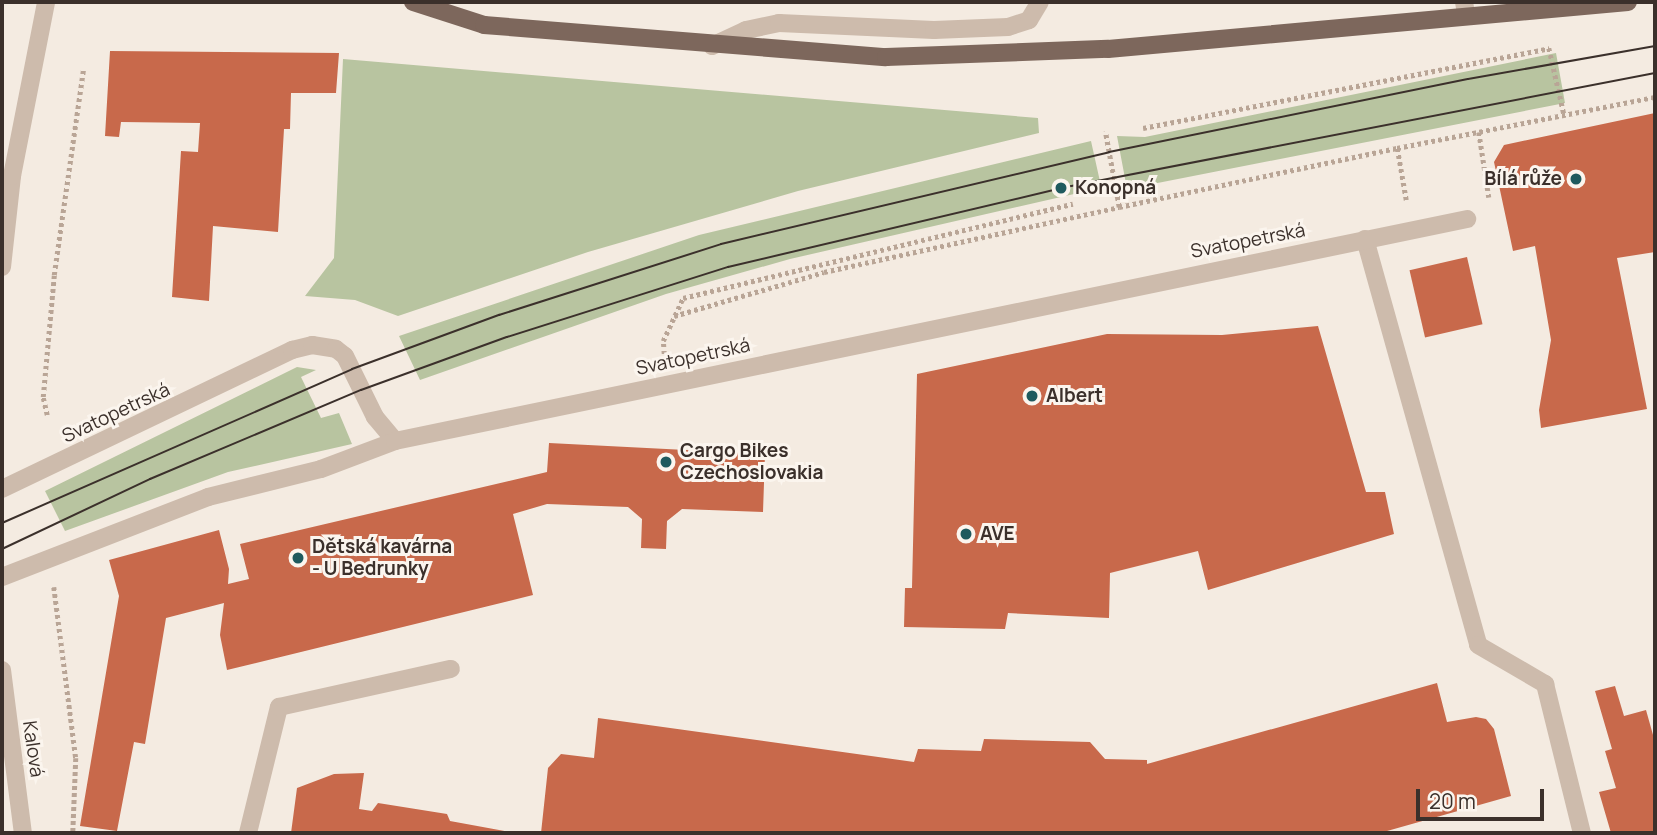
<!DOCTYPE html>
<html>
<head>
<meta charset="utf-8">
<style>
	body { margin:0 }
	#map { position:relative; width:1657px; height:835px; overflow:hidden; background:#f4ebe1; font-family:Manrope,sans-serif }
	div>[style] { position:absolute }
	.green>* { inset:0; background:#b8c4a0 }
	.building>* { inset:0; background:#c8694b; transform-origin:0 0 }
	.path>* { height:4.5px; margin-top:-2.25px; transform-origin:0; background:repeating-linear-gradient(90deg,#b9a596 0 3.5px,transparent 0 7px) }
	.lane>* { height:18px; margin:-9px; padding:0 9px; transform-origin:9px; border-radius:9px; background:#cdbbac }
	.street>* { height:18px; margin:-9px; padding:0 9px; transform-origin:9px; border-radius:9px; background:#cdbbac }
	.primary>* { height:18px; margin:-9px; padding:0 9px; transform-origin:9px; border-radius:9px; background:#7d675c }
	.tram>* { height:2px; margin:-1px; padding:0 1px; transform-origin:1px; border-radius:1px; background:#3b302b }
	.dots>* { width:19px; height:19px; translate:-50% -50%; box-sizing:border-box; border:4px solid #fbf5ee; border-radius:50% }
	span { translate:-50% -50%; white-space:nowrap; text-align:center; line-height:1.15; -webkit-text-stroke:6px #fbf5ee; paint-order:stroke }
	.poi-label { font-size:19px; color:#3b302b; font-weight:700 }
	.right { translate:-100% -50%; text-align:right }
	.left { translate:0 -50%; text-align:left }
	.street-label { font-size:19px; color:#3b302b }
	.frame { position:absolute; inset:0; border:4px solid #3b302b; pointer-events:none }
	.scale { position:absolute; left:1416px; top:789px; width:128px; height:32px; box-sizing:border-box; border:4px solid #3b302b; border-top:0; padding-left:9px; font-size:21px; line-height:24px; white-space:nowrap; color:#3b302b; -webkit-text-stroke:5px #fbf5ee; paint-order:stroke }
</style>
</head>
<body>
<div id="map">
	<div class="green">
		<i style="clip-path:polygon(1556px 53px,1565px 103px,1127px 189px,1117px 136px,1145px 137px)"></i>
		<i style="clip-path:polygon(343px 59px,1038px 118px,1039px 133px,798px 191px,588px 252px,398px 316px,355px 300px,305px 296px,334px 258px)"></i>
		<i style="clip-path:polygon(1091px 141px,1103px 195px,1074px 194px,790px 259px,666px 294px,420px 380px,399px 336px,699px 235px)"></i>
		<i style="clip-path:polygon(297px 367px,316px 370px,301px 377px,321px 418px,339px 413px,352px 444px,228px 472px,65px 531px,45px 491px)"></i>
	</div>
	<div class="building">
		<i style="clip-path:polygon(110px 51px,339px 53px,336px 93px,291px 93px,290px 129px,284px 129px,278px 232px,213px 226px,209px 301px,172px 297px,181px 151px,198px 152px,200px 123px,121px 122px,119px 137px,105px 136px)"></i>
		<i style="clip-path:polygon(1655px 113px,1655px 252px,1617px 258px,1647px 409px,1541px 428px,1539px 410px,1551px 340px,1535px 246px,1513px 251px,1494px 162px,1504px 145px)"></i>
		<i style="left:1467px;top:257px;width:69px;height:59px;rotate:77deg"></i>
		<i style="clip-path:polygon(1318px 326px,1366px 492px,1385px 492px,1394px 534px,1208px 590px,1198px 551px,1110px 573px,1109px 618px,1008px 613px,1005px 629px,904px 627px,905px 588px,912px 588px,917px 374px,1107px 334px,1222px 335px)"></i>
		<i style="clip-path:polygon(549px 443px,765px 454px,763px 512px,682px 509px,667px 521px,666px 549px,641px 548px,642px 519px,628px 507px,547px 504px,513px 514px,533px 595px,227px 670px,220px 635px,224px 603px,166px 618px,145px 744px,134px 742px,117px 831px,80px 826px,119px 596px,109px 560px,219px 530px,229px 569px,228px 584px,249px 579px,240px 544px,547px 472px)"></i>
		<i style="clip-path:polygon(1437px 683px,1447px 722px,1476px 717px,1486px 719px,1494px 729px,1511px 796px,1380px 833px,541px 833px,548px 768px,561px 754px,594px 758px,598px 718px,914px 762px,918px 749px,981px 751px,984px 739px,1090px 742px,1105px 759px,1147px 760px,1147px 764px)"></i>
		<i style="clip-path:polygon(1615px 686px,1624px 716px,1646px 710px,1655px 742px,1655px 833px,1611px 833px,1599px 792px,1616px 788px,1605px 751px,1612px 749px,1595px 691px)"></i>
		<i style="clip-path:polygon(364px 773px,359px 809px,372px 811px,378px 803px,447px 814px,450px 821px,515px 833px,291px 833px,297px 788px,334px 774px)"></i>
	</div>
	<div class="path">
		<i style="left:1143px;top:128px;width:414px;rotate:-11.1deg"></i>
		<i style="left:1549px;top:48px;width:68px;rotate:77.2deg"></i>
		<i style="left:1479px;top:132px;width:66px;rotate:81.3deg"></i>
		<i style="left:1406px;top:200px;width:53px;rotate:-99.8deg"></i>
		<i style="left:1397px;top:148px;width:263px;rotate:-11.2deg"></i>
		<i style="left:1119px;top:207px;width:284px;rotate:-12deg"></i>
		<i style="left:674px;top:316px;width:156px;rotate:-16.3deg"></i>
		<i style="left:824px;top:272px;width:302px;rotate:-12.4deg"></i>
		<i style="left:1119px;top:207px;width:77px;rotate:-100.4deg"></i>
		<i style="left:664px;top:354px;width:13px;rotate:-94deg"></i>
		<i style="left:663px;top:341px;width:47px;rotate:-65.1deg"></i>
		<i style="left:683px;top:298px;width:401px;rotate:-13.6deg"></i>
		<i style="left:47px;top:415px;width:18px;rotate:-103deg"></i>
		<i style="left:43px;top:397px;width:122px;rotate:-84.8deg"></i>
		<i style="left:54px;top:275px;width:207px;rotate:-81.9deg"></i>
		<i style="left:54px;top:587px;width:172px;rotate:82.7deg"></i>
		<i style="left:76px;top:758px;width:75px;rotate:92.3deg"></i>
	</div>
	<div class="lane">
		<i style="left:712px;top:46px;width:38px;rotate:-25deg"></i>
		<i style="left:746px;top:30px;width:34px;rotate:-12deg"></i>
		<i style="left:779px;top:23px;width:155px;rotate:2.6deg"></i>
		<i style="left:934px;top:30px;width:74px;rotate:-2.3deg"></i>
		<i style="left:1008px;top:27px;width:22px;rotate:-18deg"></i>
		<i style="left:1029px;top:20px;width:21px;rotate:-59deg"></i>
		<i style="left:1365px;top:239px;width:421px;rotate:74.4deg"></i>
		<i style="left:1478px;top:645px;width:78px;rotate:30.2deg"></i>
		<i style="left:1545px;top:684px;width:154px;rotate:76.1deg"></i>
		<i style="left:248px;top:833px;width:130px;rotate:-76.2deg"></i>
		<i style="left:279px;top:707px;width:176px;rotate:-12.5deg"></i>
	</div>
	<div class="street">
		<i style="left:1464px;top:2px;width:11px;rotate:80deg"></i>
		<i style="left:2px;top:267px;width:92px;rotate:-83.7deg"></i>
		<i style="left:12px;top:176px;width:177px;rotate:-78.9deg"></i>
		<i style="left:2px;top:489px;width:322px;rotate:-25.6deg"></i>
		<i style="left:292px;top:350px;width:21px;rotate:-14deg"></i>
		<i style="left:312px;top:345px;width:24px;rotate:9deg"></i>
		<i style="left:336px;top:349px;width:11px;rotate:38deg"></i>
		<i style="left:345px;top:356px;width:68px;rotate:63.8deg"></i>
		<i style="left:375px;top:417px;width:31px;rotate:50deg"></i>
		<i style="left:2px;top:577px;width:221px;rotate:-21.2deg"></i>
		<i style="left:208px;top:497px;width:116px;rotate:-13.9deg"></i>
		<i style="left:321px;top:469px;width:79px;rotate:-20.7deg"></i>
		<i style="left:395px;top:441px;width:1095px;rotate:-11.7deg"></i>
		<i style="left:2px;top:670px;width:164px;rotate:82.7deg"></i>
	</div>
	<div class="primary">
		<i style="left:413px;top:2px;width:75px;rotate:17.9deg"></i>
		<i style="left:484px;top:25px;width:403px;rotate:4.6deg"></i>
		<i style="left:886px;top:57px;width:222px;rotate:-2.1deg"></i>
		<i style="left:1108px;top:49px;width:522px;rotate:-5.16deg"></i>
	</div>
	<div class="tram">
		<i style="left:2px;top:523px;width:382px;rotate:-23.7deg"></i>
		<i style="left:352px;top:369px;width:157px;rotate:-20.2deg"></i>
		<i style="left:499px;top:315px;width:233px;rotate:-17.7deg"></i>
		<i style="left:721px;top:244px;width:399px;rotate:-13.3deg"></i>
		<i style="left:1109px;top:152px;width:366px;rotate:-11.5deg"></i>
		<i style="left:1468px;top:79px;width:190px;rotate:-10deg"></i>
		<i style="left:2px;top:549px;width:164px;rotate:-25.3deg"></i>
		<i style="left:150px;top:479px;width:229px;rotate:-22.9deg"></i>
		<i style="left:361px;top:390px;width:155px;rotate:-20deg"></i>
		<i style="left:507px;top:337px;width:232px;rotate:-17.6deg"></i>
		<i style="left:728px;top:267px;width:342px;rotate:-13.3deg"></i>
		<i style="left:1061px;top:188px;width:605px;rotate:-10.96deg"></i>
	</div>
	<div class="dots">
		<i style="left:1576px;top:179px;background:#1f5a5e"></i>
		<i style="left:1061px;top:188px;background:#1f5a5e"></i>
		<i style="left:1032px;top:396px;background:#1f5a5e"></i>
		<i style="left:666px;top:462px;background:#1f5a5e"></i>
		<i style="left:966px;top:534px;background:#1f5a5e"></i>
		<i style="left:298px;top:558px;background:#1f5a5e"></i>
	</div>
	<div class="poi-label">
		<span class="right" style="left:1562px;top:179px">Bílá růže</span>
		<span class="left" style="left:1075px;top:188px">Konopná</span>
		<span class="left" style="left:1046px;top:396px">Albert</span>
		<span class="left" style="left:680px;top:462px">Cargo Bikes<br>Czechoslovakia</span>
		<span class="left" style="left:980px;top:534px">AVE</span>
		<span class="left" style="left:312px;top:558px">Dětská kavárna<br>- U Bedrunky</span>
	</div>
	<div class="street-label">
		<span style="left:1248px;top:241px;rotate:-11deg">Svatopetrská</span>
		<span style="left:693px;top:357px;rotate:-12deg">Svatopetrská</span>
		<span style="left:116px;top:413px;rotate:-25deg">Svatopetrská</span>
		<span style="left:33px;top:749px;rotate:82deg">Kalová</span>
	</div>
	<div class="frame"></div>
	<div class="scale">20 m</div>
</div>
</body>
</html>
